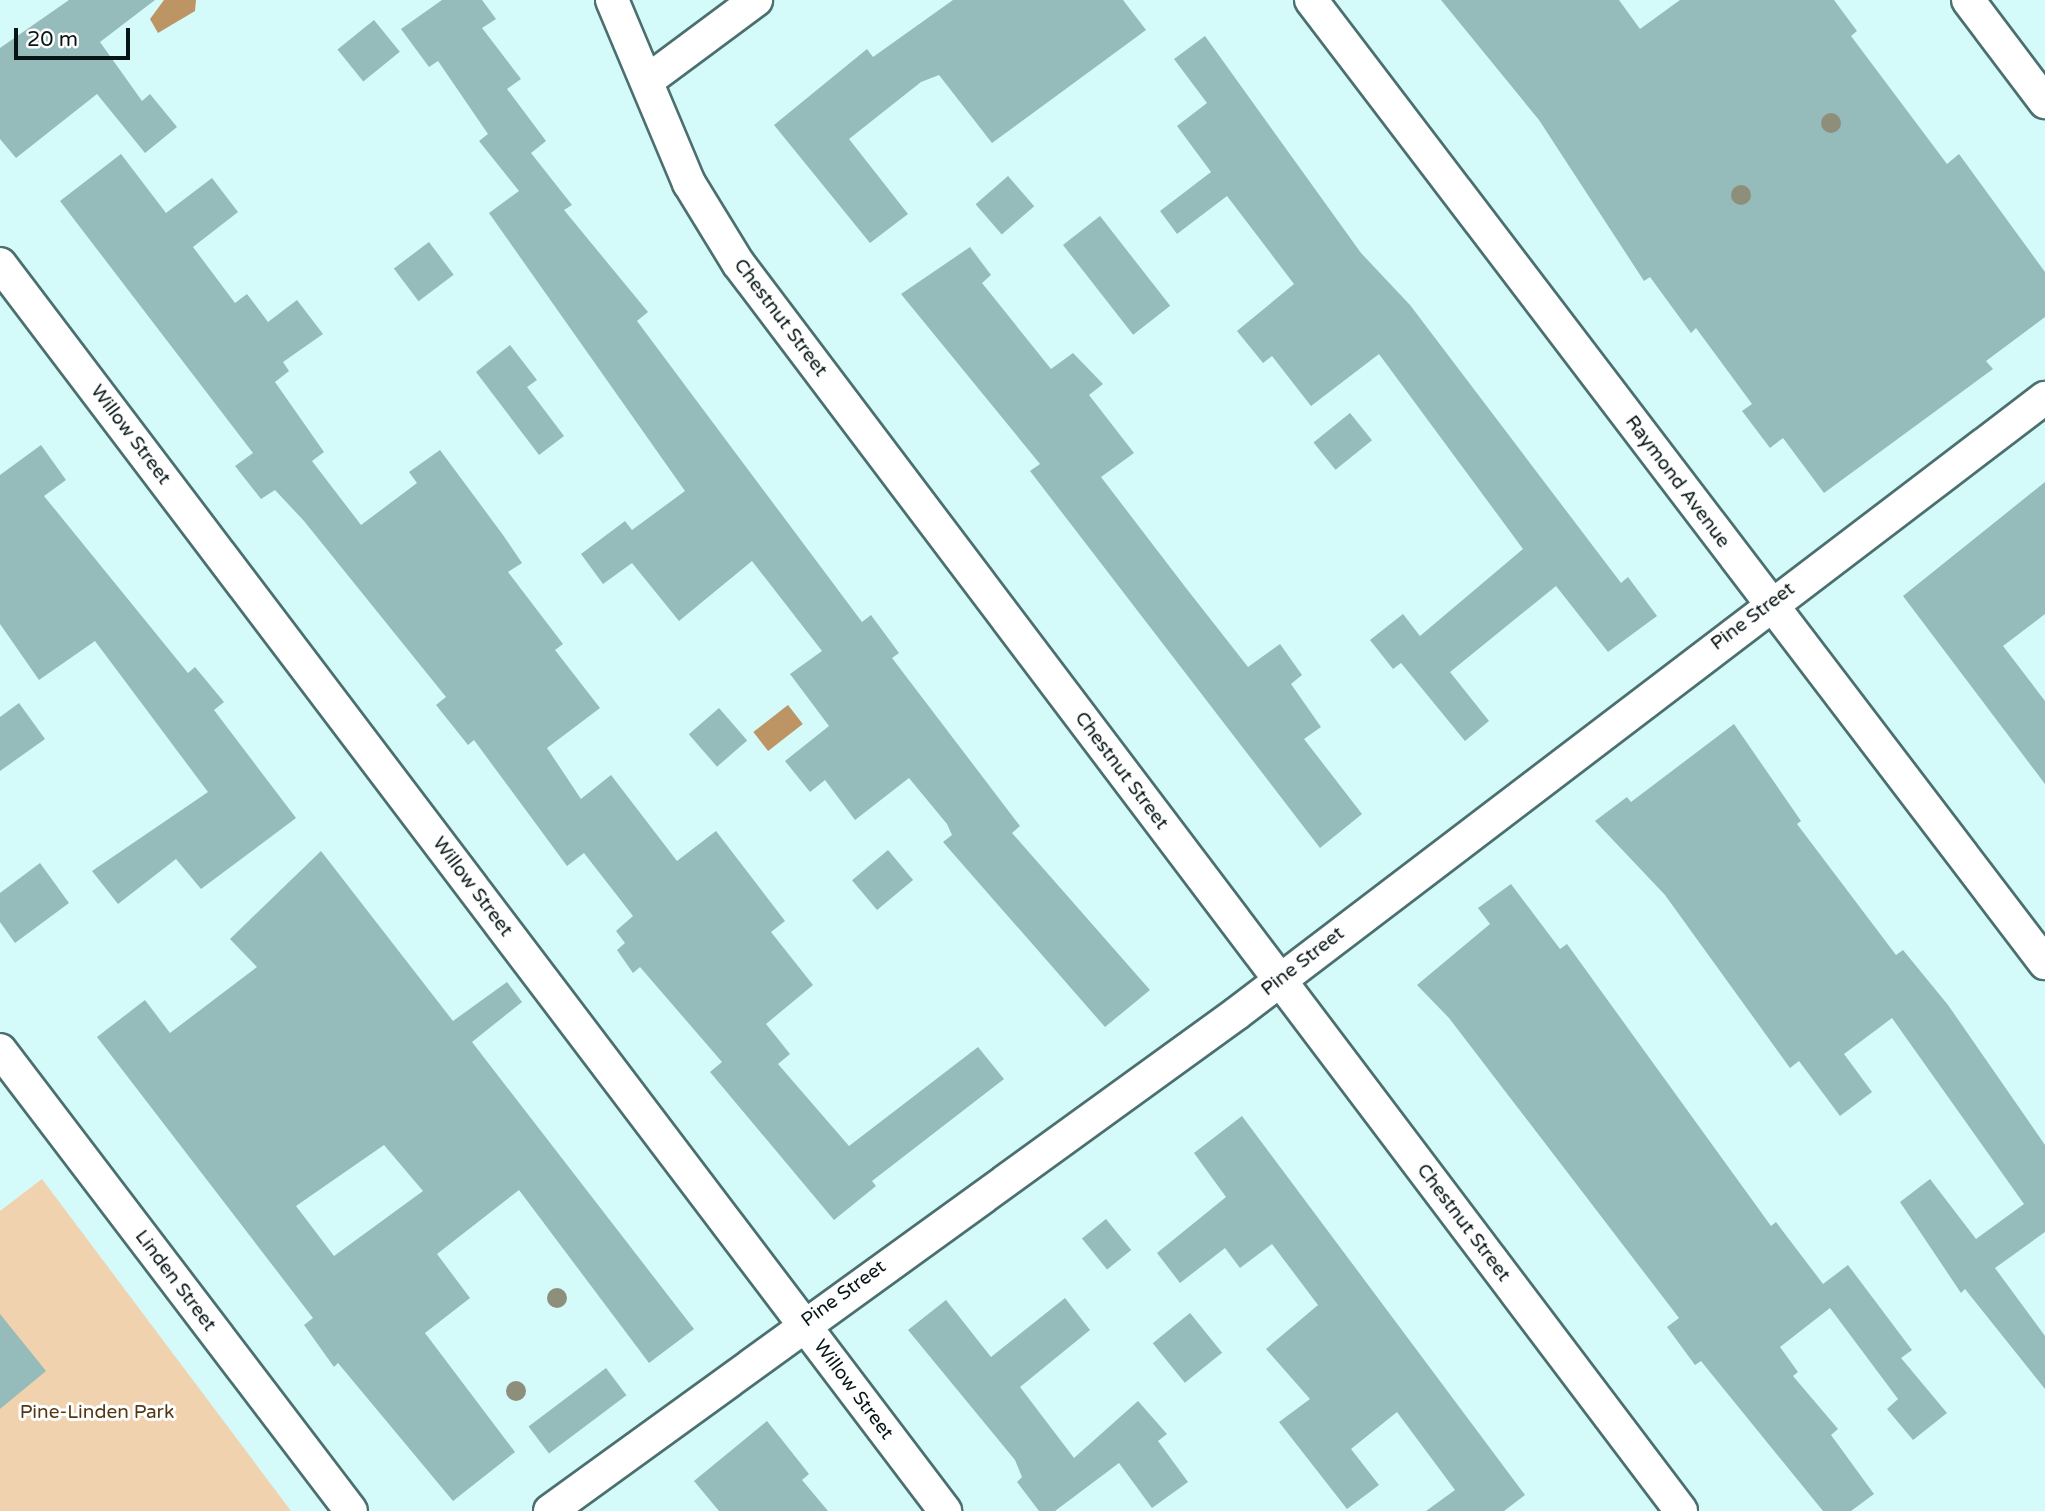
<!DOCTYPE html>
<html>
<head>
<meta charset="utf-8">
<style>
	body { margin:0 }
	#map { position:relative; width:2045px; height:1511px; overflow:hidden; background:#d4fafa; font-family:"Varela Round",sans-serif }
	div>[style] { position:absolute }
	.green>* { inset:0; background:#f0d2af }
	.water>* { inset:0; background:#bd9463; transform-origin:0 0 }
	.building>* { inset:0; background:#96bbbb; transform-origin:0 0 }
	.roads { filter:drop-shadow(2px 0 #4c6f6f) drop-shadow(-2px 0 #4c6f6f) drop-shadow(0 2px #4c6f6f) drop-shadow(0 -2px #4c6f6f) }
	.street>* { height:32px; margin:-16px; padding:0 16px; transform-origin:16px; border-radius:16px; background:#fff }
	.trees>* { width:20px; height:20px; margin:-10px; border-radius:50%; background:#8e8f7a }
	span { translate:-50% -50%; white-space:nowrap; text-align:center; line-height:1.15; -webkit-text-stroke:6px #fff; paint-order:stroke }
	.street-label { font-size:19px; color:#071515 }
	.park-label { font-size:19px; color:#553811 }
	.scale { position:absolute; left:14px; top:28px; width:116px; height:32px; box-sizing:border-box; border:4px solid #071515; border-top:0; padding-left:9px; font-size:21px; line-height:24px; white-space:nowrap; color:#071515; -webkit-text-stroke:5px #fff; paint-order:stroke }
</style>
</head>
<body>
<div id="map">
	<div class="green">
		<i style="clip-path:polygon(42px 1179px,291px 1511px,0 1511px,0 1211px)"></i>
	</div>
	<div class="water">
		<i style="clip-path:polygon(164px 0,196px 0,195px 11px,158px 33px,150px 19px)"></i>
		<i style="left:788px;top:705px;width:24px;height:44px;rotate:52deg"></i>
	</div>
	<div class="building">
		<i style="clip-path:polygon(69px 0,155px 0,100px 42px,142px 101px,150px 94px,177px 127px,145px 153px,97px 94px,16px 158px,0 139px,0 48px)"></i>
		<i style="clip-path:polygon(442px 0,482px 0,496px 19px,482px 28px,521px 79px,507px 89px,546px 141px,531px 153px,572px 205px,564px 210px,648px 312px,637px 321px,862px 622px,871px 615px,899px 653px,892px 658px,1020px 826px,1012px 833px,1150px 990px,1105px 1027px,943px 842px,952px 835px,947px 824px,909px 778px,855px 820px,825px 780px,810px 792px,785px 761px,829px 726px,790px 674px,822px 651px,752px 561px,679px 621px,632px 563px,603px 584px,581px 554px,625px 521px,632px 530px,685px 491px,489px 213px,519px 191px,479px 141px,488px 134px,438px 61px,429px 67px,401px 29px)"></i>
		<i style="clip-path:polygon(953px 0,1123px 0,1146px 30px,992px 143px,939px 75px,921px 82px,849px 139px,908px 214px,870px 243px,774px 125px,867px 49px,873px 57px)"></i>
		<i style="clip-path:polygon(1441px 0,1619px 0,1640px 29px,1680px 0,1834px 0,1857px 31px,1851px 36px,1947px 164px,1959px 154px,2045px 272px,2045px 317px,1986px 361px,1993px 369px,1824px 493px,1783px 438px,1770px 448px,1742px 411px,1752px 404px,1696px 328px,1691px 333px,1650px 277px,1644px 281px,1539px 120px)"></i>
		<i style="left:374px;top:20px;width:41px;height:47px;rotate:51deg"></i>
		<i style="clip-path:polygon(1205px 36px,1361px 253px,1410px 305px,1621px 583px,1628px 577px,1657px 616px,1608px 652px,1556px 586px,1450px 672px,1489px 721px,1465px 741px,1401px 663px,1393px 669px,1370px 640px,1403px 614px,1420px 636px,1523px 549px,1379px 354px,1311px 406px,1272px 356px,1263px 363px,1237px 331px,1294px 284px,1227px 196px,1177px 234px,1160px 211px,1211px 172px,1177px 126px,1207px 103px,1174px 59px)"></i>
		<i style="clip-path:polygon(121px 154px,166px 213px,212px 178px,238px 212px,193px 247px,235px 303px,247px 294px,268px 322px,297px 300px,323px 334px,283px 362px,289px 371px,275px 382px,324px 452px,312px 461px,361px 525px,417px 483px,409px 472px,440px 450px,503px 535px,522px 563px,508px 572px,563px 644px,555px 650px,600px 708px,547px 748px,581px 799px,611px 775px,677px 861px,716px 831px,785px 921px,771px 932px,813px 985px,766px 1024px,790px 1054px,778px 1064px,849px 1146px,978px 1047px,1004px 1079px,872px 1181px,876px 1186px,834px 1220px,710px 1072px,722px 1062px,640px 967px,633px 973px,617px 950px,625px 943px,616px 931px,633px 916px,584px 853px,567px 866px,474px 740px,468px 745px,436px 705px,446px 697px,304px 521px,275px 490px,261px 499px,235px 466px,253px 453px,60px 201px)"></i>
		<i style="left:1008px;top:176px;width:40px;height:43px;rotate:49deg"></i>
		<i style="left:1100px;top:216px;width:114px;height:47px;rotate:52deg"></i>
		<i style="left:429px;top:242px;width:41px;height:44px;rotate:53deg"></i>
		<i style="clip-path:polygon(970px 247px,991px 275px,982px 283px,1051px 369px,1073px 353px,1103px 384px,1089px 395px,1134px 453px,1101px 477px,1186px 588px,1248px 667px,1280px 644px,1302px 675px,1291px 684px,1321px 727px,1304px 739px,1362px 814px,1320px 848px,1030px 471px,1040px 464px,901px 294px)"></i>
		<i style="clip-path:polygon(510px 345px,537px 380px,527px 387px,564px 436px,539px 455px,476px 372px)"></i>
		<i style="left:1350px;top:413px;width:35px;height:47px;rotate:51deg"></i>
		<i style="clip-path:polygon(41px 445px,66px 480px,44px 496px,188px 673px,195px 667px,224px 702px,214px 710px,296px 818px,201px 889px,176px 859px,118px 904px,92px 871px,208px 792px,95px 641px,39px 680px,0 624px,0 475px)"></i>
		<i style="clip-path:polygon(2045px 482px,2045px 614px,2003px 646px,2045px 701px,2045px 784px,1903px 596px)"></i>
		<i style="clip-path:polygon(19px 703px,45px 739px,0 771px,0 717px)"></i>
		<i style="left:719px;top:708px;width:43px;height:40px;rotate:49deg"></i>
		<i style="clip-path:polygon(1734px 724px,1801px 821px,1797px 824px,1896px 955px,1903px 950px,1948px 1005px,2045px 1145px,2045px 1232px,1995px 1268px,2045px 1336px,2045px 1389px,1965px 1289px,1961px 1293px,1900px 1202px,1930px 1179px,1976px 1239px,2024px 1204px,1892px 1018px,1844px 1054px,1872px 1092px,1840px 1116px,1799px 1061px,1790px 1068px,1665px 895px,1595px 821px,1627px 797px,1631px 802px)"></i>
		<i style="left:888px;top:850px;width:39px;height:47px;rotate:50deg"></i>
		<i style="clip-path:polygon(evenodd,321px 851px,453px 1021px,507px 982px,522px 1002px,472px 1042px,694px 1329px,649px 1363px,519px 1190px,437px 1254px,470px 1298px,425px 1333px,515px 1452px,453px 1501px,338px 1363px,334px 1367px,304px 1325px,313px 1318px,97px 1037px,145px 1000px,170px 1033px,257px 967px,230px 939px,321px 851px,384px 1145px,423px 1191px,334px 1256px,296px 1206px,384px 1145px)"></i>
		<i style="clip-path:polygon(40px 863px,69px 903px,15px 943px,0 922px,0 893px)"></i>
		<i style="clip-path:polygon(1511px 884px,1560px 949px,1567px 944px,1771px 1226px,1776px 1222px,1823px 1284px,1848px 1265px,1912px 1350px,1901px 1358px,1947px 1413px,1913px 1440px,1887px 1409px,1898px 1399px,1830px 1308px,1780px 1347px,1798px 1372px,1793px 1376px,1838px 1429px,1831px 1435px,1874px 1494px,1851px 1511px,1823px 1511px,1701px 1361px,1695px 1365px,1667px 1327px,1679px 1318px,1449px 1018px,1417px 985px,1490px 924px,1478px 908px)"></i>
		<i style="clip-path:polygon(1242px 1116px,1525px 1495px,1504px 1511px,1426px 1511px,1455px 1490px,1397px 1412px,1351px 1449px,1379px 1485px,1347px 1509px,1279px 1422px,1310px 1399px,1266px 1349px,1318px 1305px,1272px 1244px,1240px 1268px,1225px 1248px,1180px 1283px,1157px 1253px,1226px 1197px,1194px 1153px)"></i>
		<i style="left:1106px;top:1219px;width:40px;height:31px;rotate:51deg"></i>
		<i style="clip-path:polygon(1065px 1298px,1090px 1330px,1020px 1387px,1074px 1458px,1138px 1401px,1167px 1434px,1158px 1441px,1188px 1482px,1152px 1508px,1119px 1463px,1055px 1511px,1039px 1511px,1017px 1482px,1022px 1477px,1015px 1460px,908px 1330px,946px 1300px,991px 1357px)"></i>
		<i style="left:1190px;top:1313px;width:51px;height:48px;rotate:51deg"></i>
		<i style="clip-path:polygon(0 1314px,46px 1371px,0 1409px)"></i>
		<i style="left:606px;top:1368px;width:34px;height:97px;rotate:53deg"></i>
		<i style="clip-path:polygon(767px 1421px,809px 1474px,802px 1480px,828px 1511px,719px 1511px,694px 1481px)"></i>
	</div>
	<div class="roads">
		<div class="street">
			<i style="left:612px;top:0;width:199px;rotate:67.2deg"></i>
			<i style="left:689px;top:183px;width:94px;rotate:58.5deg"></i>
			<i style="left:738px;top:263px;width:1564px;rotate:52.92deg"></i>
			<i style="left:1311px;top:0;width:1211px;rotate:52.69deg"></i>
			<i style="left:1968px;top:0;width:128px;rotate:53deg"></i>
			<i style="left:647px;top:81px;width:136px;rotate:-36.6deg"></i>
			<i style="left:0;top:264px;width:1565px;rotate:52.84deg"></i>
			<i style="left:0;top:1050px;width:579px;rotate:52.71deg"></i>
			<i style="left:550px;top:1511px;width:847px;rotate:-35.92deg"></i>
			<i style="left:1236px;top:1014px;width:1017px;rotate:-37.29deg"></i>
		</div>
	</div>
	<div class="trees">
		<i style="left:1831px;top:123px"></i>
		<i style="left:1741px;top:195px"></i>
		<i style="left:557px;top:1298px"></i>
		<i style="left:516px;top:1391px"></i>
	</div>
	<div class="street-label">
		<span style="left:780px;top:318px;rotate:53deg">Chestnut Street</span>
		<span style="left:130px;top:435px;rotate:53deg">Willow Street</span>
		<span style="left:1677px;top:482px;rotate:53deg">Raymond Avenue</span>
		<span style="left:1753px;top:617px;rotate:-37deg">Pine Street</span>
		<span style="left:1121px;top:771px;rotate:53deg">Chestnut Street</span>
		<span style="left:472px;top:887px;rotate:53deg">Willow Street</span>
		<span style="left:1303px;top:962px;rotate:-38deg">Pine Street</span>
		<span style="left:1463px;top:1223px;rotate:53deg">Chestnut Street</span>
		<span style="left:175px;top:1281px;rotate:53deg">Linden Street</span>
		<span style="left:844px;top:1294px;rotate:-36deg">Pine Street</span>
		<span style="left:853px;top:1390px;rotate:53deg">Willow Street</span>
	</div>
	<div class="park-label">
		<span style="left:97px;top:1413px">Pine-Linden Park</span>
	</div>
	<div class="scale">20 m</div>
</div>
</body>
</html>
